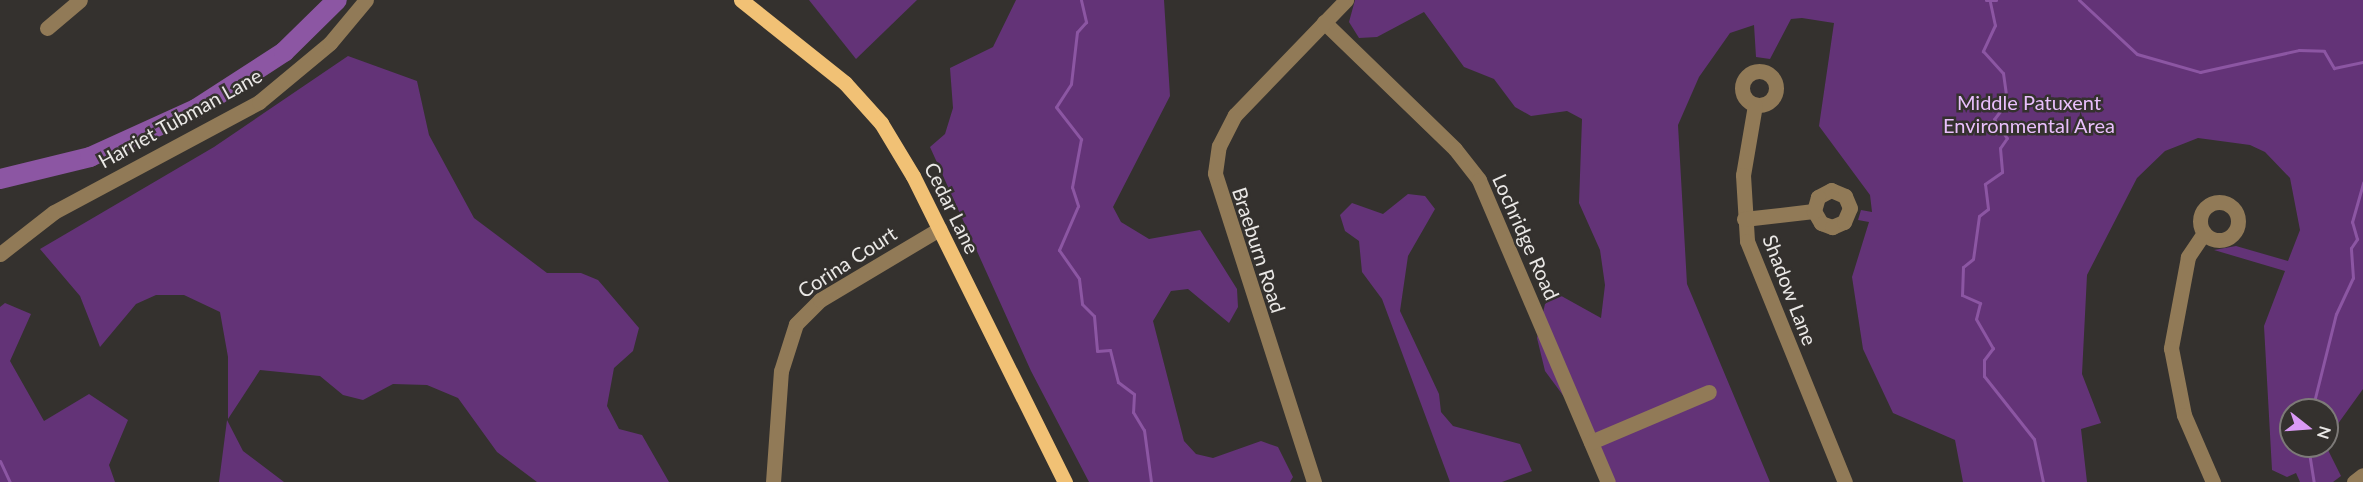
<!DOCTYPE html>
<html>
<head>
<meta charset="utf-8">
<style>
	body { margin:0 }
	#map { position:relative; width:2363px; height:482px; overflow:hidden; background:#34312e; font-family:Lato,sans-serif }
	div>[style] { position:absolute }
	.green>* { inset:0; background:#633377 }
	.stream>* { height:3px; margin:-1.5px; padding:0 1.5px; transform-origin:1.5px; border-radius:1.5px; background:#8c56a3 }
	.river>* { height:20px; margin:-10px; padding:0 10px; transform-origin:10px; border-radius:10px; background:#8c56a3 }
	.minor>* { height:15px; margin:-7.5px; padding:0 7.5px; transform-origin:7.5px; border-radius:7.5px; background:#917a57 }
	.minor>.ring { margin:-7.5px; padding:0; box-sizing:content-box; background:none; border:15px solid #917a57; border-radius:50% }
	.major>* { height:15px; margin:-7.5px; padding:0 7.5px; transform-origin:7.5px; border-radius:7.5px; background:#f1c175 }
	span { translate:-50% -50%; white-space:nowrap; text-align:center; line-height:1.15; -webkit-text-stroke:5px #34312e; paint-order:stroke }
	.park-label { font-size:20px; color:#e9bffc }
	.street-label { font-size:20px; color:#eae8e6 }
	.north { position:absolute; left:2279px; top:398px; width:60px; height:60px; box-sizing:border-box; background:#34312e; border:2px solid #7d7a78; border-radius:50%; rotate:107deg; font-size:16px; font-weight:700; line-height:24px; text-align:center; color:#eae8e6 }
	.north::after { content:''; display:block; margin:auto; width:21px; height:27px; background:#da9af6; clip-path:polygon(50% 0,100% 100%,50% 72%,0 100%) }
</style>
</head>
<body>
<div id="map">
	<div class="green">
		<i style="clip-path:polygon(809px 0,917px 0,856px 59px)"></i>
		<i style="clip-path:polygon(1016px 0,1164px 0,1170px 96px,1113px 207px,1121px 222px,1149px 239px,1200px 230px,1237px 289px,1238px 307px,1229px 323px,1188px 289px,1171px 291px,1153px 321px,1184px 441px,1196px 454px,1213px 458px,1261px 441px,1278px 447px,1293px 477px,1290px 482px,1089px 482px,1031px 371px,930px 147px,945px 134px,953px 108px,950px 68px,993px 47px)"></i>
		<i style="clip-path:polygon(1355px 0,2363px 0,2363px 389px,2327px 439px,2327px 410px,2291px 410px,2291px 446px,2326px 446px,2341px 476px,2333px 482px,2300px 482px,2296px 473px,2287px 477px,2272px 470px,2264px 326px,2285px 271px,2214px 250px,2236px 246px,2288px 261px,2300px 230px,2290px 178px,2265px 152px,2250px 145px,2198px 138px,2165px 151px,2137px 178px,2087px 275px,2082px 374px,2101px 423px,2081px 429px,2087px 482px,1963px 482px,1955px 440px,1893px 413px,1863px 349px,1852px 277px,1869px 222px,1858px 220px,1861px 210px,1872px 212px,1870px 195px,1819px 126px,1834px 23px,1802px 18px,1791px 19px,1770px 59px,1756px 57px,1754px 25px,1730px 33px,1699px 77px,1678px 125px,1687px 284px,1770px 482px,1611px 482px,1596px 440px,1545px 371px,1537px 338px,1545px 304px,1556px 293px,1601px 318px,1605px 285px,1600px 250px,1579px 203px,1582px 119px,1567px 111px,1531px 116px,1515px 107px,1494px 79px,1464px 67px,1424px 12px,1377px 37px,1359px 38px,1349px 22px)"></i>
		<i style="clip-path:polygon(348px 56px,417px 81px,429px 135px,474px 218px,547px 273px,581px 273px,598px 280px,639px 328px,633px 351px,614px 368px,607px 406px,619px 429px,642px 435px,669px 482px,537px 482px,497px 452px,458px 398px,427px 385px,393px 384px,363px 400px,343px 395px,320px 376px,260px 370px,228px 419px,228px 357px,220px 312px,184px 295px,156px 295px,136px 304px,100px 347px,80px 296px,40px 249px,214px 147px)"></i>
		<i style="clip-path:polygon(1408px 194px,1425px 196px,1435px 209px,1408px 256px,1400px 311px,1439px 394px,1441px 412px,1453px 426px,1520px 444px,1532px 471px,1502px 482px,1450px 482px,1382px 299px,1362px 272px,1359px 241px,1345px 231px,1340px 215px,1352px 203px,1383px 214px)"></i>
		<i style="clip-path:polygon(5px 303px,31px 314px,10px 361px,44px 421px,89px 394px,128px 420px,109px 465px,115px 482px,0 482px,0 307px)"></i>
		<i style="clip-path:polygon(227px 420px,243px 451px,284px 482px,219px 482px)"></i>
	</div>
	<div class="stream">
		<i style="left:1081px;top:0;width:23px;rotate:77deg"></i>
		<i style="left:1086px;top:22px;width:13px;rotate:132deg"></i>
		<i style="left:1077px;top:32px;width:52px;rotate:96.6deg"></i>
		<i style="left:1071px;top:84px;width:27px;rotate:123deg"></i>
		<i style="left:1056px;top:107px;width:41px;rotate:52deg"></i>
		<i style="left:1081px;top:139px;width:49px;rotate:100.6deg"></i>
		<i style="left:1072px;top:187px;width:20px;rotate:72deg"></i>
		<i style="left:1078px;top:206px;width:48px;rotate:113.4deg"></i>
		<i style="left:1059px;top:250px;width:35px;rotate:55deg"></i>
		<i style="left:1079px;top:279px;width:25px;rotate:83deg"></i>
		<i style="left:1082px;top:304px;width:17px;rotate:45deg"></i>
		<i style="left:1094px;top:316px;width:35px;rotate:85deg"></i>
		<i style="left:1097px;top:351px;width:13px;rotate:-4deg"></i>
		<i style="left:1110px;top:350px;width:33px;rotate:76deg"></i>
		<i style="left:1118px;top:382px;width:20px;rotate:37deg"></i>
		<i style="left:1134px;top:394px;width:18px;rotate:93deg"></i>
		<i style="left:1133px;top:412px;width:21px;rotate:59deg"></i>
		<i style="left:1144px;top:430px;width:52px;rotate:82.3deg"></i>
		<i style="left:1986px;top:0;width:10px"></i>
		<i style="left:2079px;top:0;width:79px;rotate:43deg"></i>
		<i style="left:2137px;top:54px;width:66px;rotate:15.9deg"></i>
		<i style="left:2200px;top:72px;width:101px;rotate:-12.5deg"></i>
		<i style="left:2299px;top:50px;width:25px;rotate:2deg"></i>
		<i style="left:2324px;top:51px;width:20px;rotate:60deg"></i>
		<i style="left:2334px;top:68px;width:30px;rotate:-12deg"></i>
		<i style="left:1990px;top:2px;width:24px;rotate:78deg"></i>
		<i style="left:1995px;top:25px;width:29px;rotate:115deg"></i>
		<i style="left:1983px;top:51px;width:30px;rotate:48deg"></i>
		<i style="left:2003px;top:73px;width:29px;rotate:82deg"></i>
		<i style="left:2007px;top:102px;width:21px;rotate:127deg"></i>
		<i style="left:1994px;top:119px;width:23px;rotate:56deg"></i>
		<i style="left:2007px;top:138px;width:12px;rotate:125deg"></i>
		<i style="left:2000px;top:148px;width:24px;rotate:85deg"></i>
		<i style="left:2002px;top:172px;width:21px;rotate:145deg"></i>
		<i style="left:1985px;top:184px;width:25px;rotate:83deg"></i>
		<i style="left:1988px;top:209px;width:11px;rotate:142deg"></i>
		<i style="left:1979px;top:216px;width:43px;rotate:97.9deg"></i>
		<i style="left:1973px;top:259px;width:13px;rotate:141deg"></i>
		<i style="left:1963px;top:267px;width:28px;rotate:92deg"></i>
		<i style="left:1962px;top:295px;width:20px;rotate:24deg"></i>
		<i style="left:1980px;top:303px;width:16px;rotate:104deg"></i>
		<i style="left:1976px;top:319px;width:34px;rotate:60deg"></i>
		<i style="left:1993px;top:348px;width:15px;rotate:127deg"></i>
		<i style="left:1984px;top:360px;width:16px;rotate:90deg"></i>
		<i style="left:1984px;top:376px;width:80px;rotate:51.6deg"></i>
		<i style="left:2034px;top:439px;width:44px;rotate:78.2deg"></i>
		<i style="left:2312px;top:410px;width:99px;rotate:-76deg"></i>
		<i style="left:2336px;top:314px;width:40px;rotate:-65deg"></i>
		<i style="left:2353px;top:278px;width:30px;rotate:-94deg"></i>
		<i style="left:2351px;top:248px;width:11px;rotate:-56deg"></i>
		<i style="left:2357px;top:239px;width:18px;rotate:-106deg"></i>
		<i style="left:2352px;top:222px;width:41px;rotate:-74.2deg"></i>
		<i style="left:2308px;top:446px;width:36px;rotate:81deg"></i>
		<i style="left:0;top:461px;width:23px;rotate:65deg"></i>
	</div>
	<div class="river">
		<i style="left:0;top:179px;width:93px;rotate:-13.7deg"></i>
		<i style="left:90px;top:157px;width:116px;rotate:-24.4deg"></i>
		<i style="left:196px;top:109px;width:105px;rotate:-32.9deg"></i>
		<i style="left:284px;top:52px;width:74px;rotate:-44.5deg"></i>
	</div>
	<div class="minor">
		<i style="left:1324px;top:22px;width:182px;rotate:44.1deg"></i>
		<i style="left:1455px;top:149px;width:39px;rotate:52deg"></i>
		<i style="left:1479px;top:180px;width:328px;rotate:66.9deg"></i>
		<i style="left:47px;top:28px;width:43px;rotate:-40.3deg"></i>
		<i class="ring" style="left:1742px;top:71px;width:19px;height:19px"></i>
		<i style="left:1755px;top:105px;width:71px;rotate:99.7deg"></i>
		<i style="left:1743px;top:175px;width:66px;rotate:86.5deg"></i>
		<i style="left:1747px;top:241px;width:260px;rotate:67.9deg"></i>
		<i class="ring" style="left:2200px;top:202px;width:23px;height:23px"></i>
		<i style="left:1744px;top:219px;width:70px;rotate:-6.5deg"></i>
		<i style="left:1814px;top:211px;width:14px;rotate:60deg"></i>
		<i style="left:1821px;top:223px;width:12px;rotate:20deg"></i>
		<i style="left:1832px;top:227px;width:13px;rotate:-23deg"></i>
		<i style="left:1844px;top:222px;width:15px;rotate:-67deg"></i>
		<i style="left:1850px;top:208px;width:13px;rotate:-113deg"></i>
		<i style="left:1845px;top:196px;width:15px;rotate:-157deg"></i>
		<i style="left:1831px;top:190px;width:15px;rotate:152deg"></i>
		<i style="left:1818px;top:197px;width:15px;rotate:106deg"></i>
		<i style="left:2204px;top:233px;width:29px;rotate:124deg"></i>
		<i style="left:2188px;top:257px;width:93px;rotate:100.6deg"></i>
		<i style="left:2171px;top:348px;width:68px;rotate:79deg"></i>
		<i style="left:2184px;top:415px;width:73px;rotate:66.6deg"></i>
		<i style="left:0;top:254px;width:68px;rotate:-37.9deg"></i>
		<i style="left:54px;top:212px;width:233px;rotate:-28.2deg"></i>
		<i style="left:259px;top:102px;width:92px;rotate:-39.7deg"></i>
		<i style="left:330px;top:43px;width:56px;rotate:-50.1deg"></i>
		<i style="left:1591px;top:442px;width:128px;rotate:-23deg"></i>
		<i style="left:773px;top:482px;width:111px;rotate:-85.9deg"></i>
		<i style="left:781px;top:371px;width:49px;rotate:-72.3deg"></i>
		<i style="left:796px;top:324px;width:34px;rotate:-45deg"></i>
		<i style="left:820px;top:300px;width:139px;rotate:-30.8deg"></i>
		<i style="left:1314px;top:482px;width:324px;rotate:-107.8deg"></i>
		<i style="left:1215px;top:173px;width:27px;rotate:-82deg"></i>
		<i style="left:1219px;top:146px;width:35px;rotate:-63deg"></i>
		<i style="left:1235px;top:115px;width:160px;rotate:-46deg"></i>
		<i style="left:2354px;top:482px;width:11px;rotate:-38deg"></i>
	</div>
	<div class="major">
		<i style="left:741px;top:0;width:133px;rotate:38.6deg"></i>
		<i style="left:845px;top:83px;width:54px;rotate:48deg"></i>
		<i style="left:881px;top:123px;width:62px;rotate:58.9deg"></i>
		<i style="left:913px;top:176px;width:342px;rotate:63.6deg"></i>
	</div>
	<div class="park-label">
		<span style="left:2029px;top:114px">Middle Patuxent<br>Environmental Area</span>
	</div>
	<div class="street-label">
		<span style="left:180px;top:118px;rotate:-29deg">Harriet Tubman Lane</span>
		<span style="left:952px;top:208px;rotate:64deg">Cedar Lane</span>
		<span style="left:1526px;top:237px;rotate:66deg">Lochridge Road</span>
		<span style="left:1259px;top:250px;rotate:72deg">Braeburn Road</span>
		<span style="left:847px;top:262px;rotate:-33deg">Corina Court</span>
		<span style="left:1790px;top:290px;rotate:69deg">Shadow Lane</span>
	</div>
	<div class="north">N</div>
</div>
</body>
</html>
